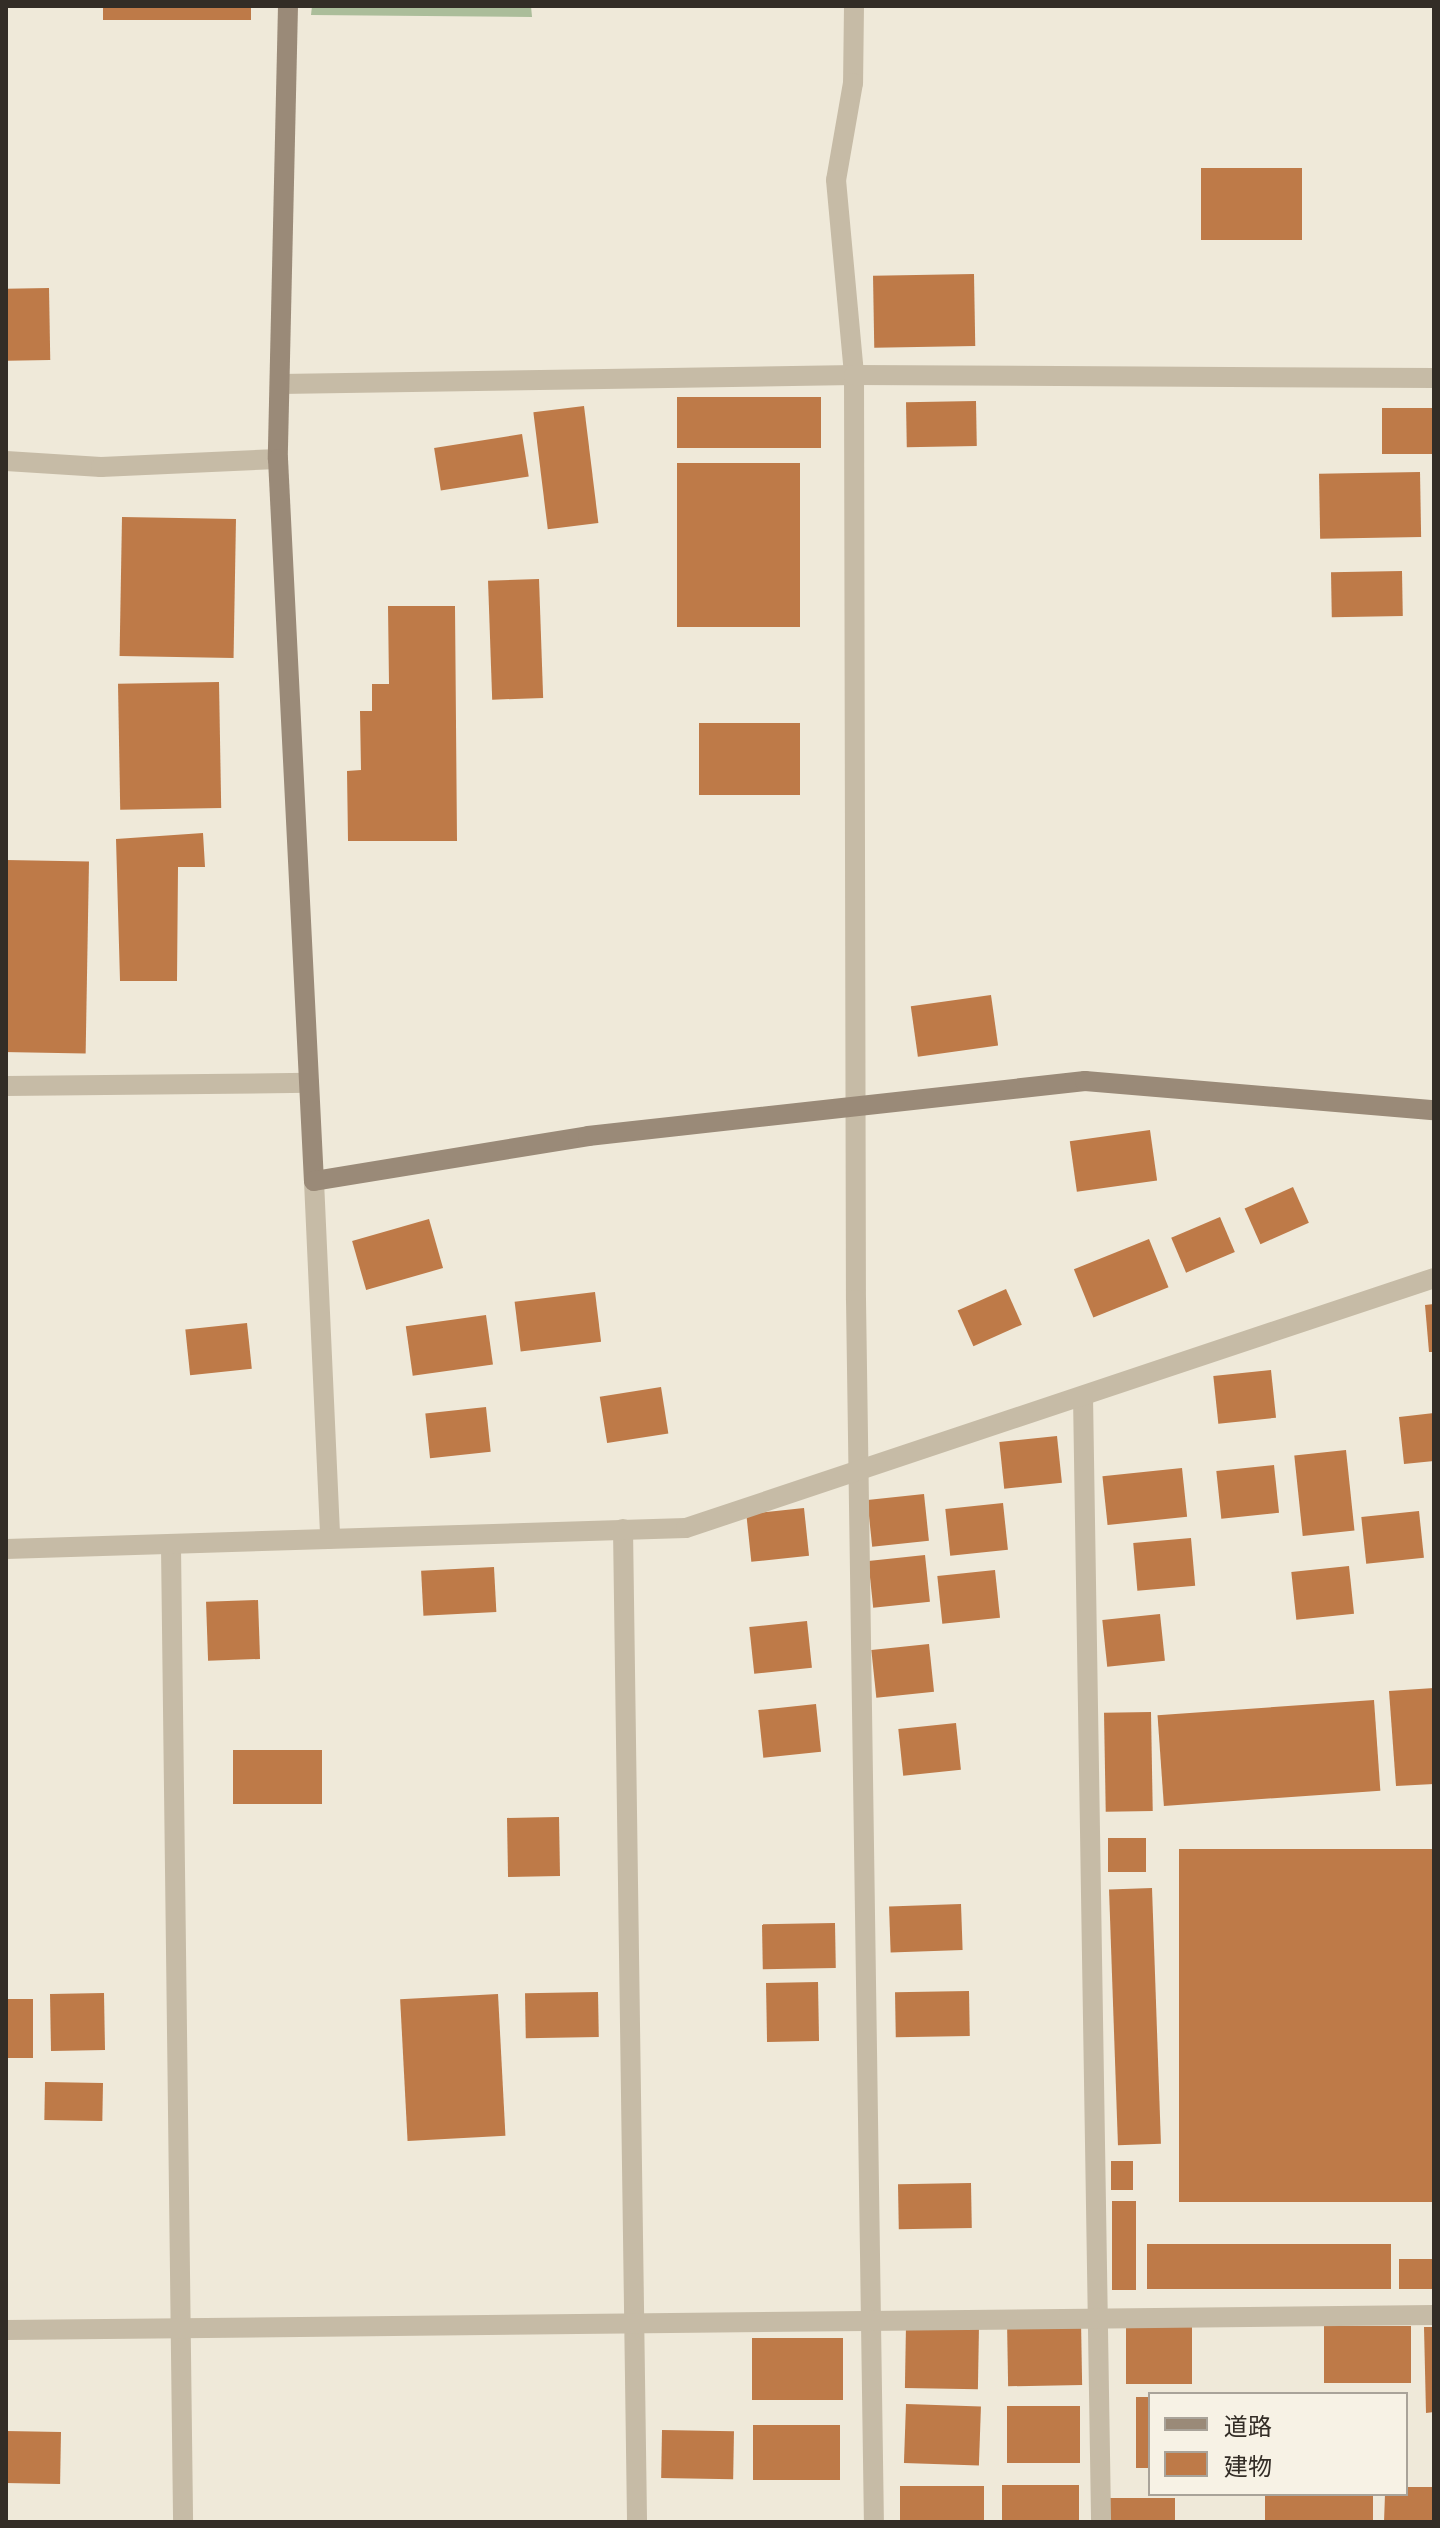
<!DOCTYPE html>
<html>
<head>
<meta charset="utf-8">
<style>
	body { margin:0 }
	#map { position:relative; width:1440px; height:2528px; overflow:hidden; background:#efe9d9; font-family:"Fira Sans","Noto Sans JP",sans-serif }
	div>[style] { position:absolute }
	.green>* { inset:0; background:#abbd9a }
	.building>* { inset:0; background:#be7a48; transform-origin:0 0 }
	.street>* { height:20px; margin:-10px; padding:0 10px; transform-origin:10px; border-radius:10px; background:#c6bba6 }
	.secondary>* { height:20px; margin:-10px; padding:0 10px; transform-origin:10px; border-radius:10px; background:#9a8a78 }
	span { translate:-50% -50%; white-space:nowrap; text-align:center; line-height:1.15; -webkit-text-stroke:8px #f7f2e5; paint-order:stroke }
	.frame { position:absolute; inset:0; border:8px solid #332d26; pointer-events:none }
	.legend { position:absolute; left:1148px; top:2392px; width:260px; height:104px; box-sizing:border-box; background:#f7f2e5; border:2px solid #a9a399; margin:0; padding:10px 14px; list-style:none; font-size:24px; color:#332d26 }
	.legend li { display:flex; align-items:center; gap:16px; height:40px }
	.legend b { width:40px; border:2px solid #a9a399 }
</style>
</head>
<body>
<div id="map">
	<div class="green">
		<i style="clip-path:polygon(312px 6px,531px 6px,532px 17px,311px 15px)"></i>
	</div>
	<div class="building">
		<i style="left:103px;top:6px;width:148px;height:14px"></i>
		<i style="left:1302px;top:168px;width:72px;height:101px;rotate:90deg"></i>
		<i style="left:974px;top:274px;width:72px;height:101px;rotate:89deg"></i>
		<i style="left:49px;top:288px;width:72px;height:43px;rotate:89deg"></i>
		<i style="left:821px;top:397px;width:51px;height:144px;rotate:90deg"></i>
		<i style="left:976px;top:401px;width:45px;height:70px;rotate:89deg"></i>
		<i style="left:584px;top:406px;width:118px;height:51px;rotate:83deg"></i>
		<i style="left:1434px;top:408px;width:46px;height:52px;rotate:90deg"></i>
		<i style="left:522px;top:434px;width:43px;height:89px;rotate:81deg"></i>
		<i style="left:800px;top:463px;width:164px;height:123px;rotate:90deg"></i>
		<i style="left:1420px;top:472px;width:65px;height:101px;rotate:89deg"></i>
		<i style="left:122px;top:517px;width:114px;height:139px;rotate:1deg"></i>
		<i style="left:1402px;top:571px;width:45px;height:71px;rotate:89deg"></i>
		<i style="left:539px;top:579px;width:119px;height:51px;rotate:88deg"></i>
		<i style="clip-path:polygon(388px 606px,455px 606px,457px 841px,348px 841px,347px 771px,361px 770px,360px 711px,372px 711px,372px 684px,389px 684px)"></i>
		<i style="left:219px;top:682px;width:126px;height:101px;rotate:89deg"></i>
		<i style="left:699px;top:723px;width:101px;height:72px"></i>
		<i style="clip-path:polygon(203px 833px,205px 867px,178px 867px,177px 981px,120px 981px,116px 839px)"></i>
		<i style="left:6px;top:860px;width:83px;height:192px;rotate:1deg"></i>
		<i style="left:991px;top:995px;width:51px;height:81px;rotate:82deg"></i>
		<i style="left:1150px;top:1130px;width:51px;height:81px;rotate:82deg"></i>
		<i style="left:1293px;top:1187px;width:39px;height:53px;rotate:66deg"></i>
		<i style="left:1220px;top:1217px;width:38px;height:53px;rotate:67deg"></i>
		<i style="left:429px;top:1219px;width:51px;height:80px;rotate:74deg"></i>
		<i style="left:1149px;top:1239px;width:52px;height:81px;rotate:68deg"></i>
		<i style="left:1006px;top:1289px;width:39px;height:53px;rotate:66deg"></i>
		<i style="left:595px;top:1292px;width:50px;height:81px;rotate:83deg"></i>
		<i style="clip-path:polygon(1434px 1304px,1434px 1352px,1429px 1352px,1425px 1305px)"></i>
		<i style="left:486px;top:1315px;width:50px;height:81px;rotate:82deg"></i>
		<i style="left:247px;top:1323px;width:46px;height:62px;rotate:84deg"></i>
		<i style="left:1271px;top:1370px;width:48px;height:58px;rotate:84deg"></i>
		<i style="left:661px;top:1387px;width:47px;height:62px;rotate:81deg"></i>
		<i style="left:486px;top:1407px;width:45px;height:61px;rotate:84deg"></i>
		<i style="clip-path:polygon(1434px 1413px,1434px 1461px,1404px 1464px,1399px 1417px)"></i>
		<i style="left:1057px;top:1436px;width:47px;height:58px;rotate:84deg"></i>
		<i style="left:1346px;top:1450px;width:81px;height:52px;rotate:84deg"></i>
		<i style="left:1274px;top:1465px;width:48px;height:58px;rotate:84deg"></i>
		<i style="left:1182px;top:1468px;width:49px;height:80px;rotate:84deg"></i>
		<i style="left:924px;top:1494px;width:47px;height:57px;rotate:84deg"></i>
		<i style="left:1003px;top:1503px;width:47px;height:58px;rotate:84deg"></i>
		<i style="left:804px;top:1508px;width:48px;height:58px;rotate:84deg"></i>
		<i style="left:1419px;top:1511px;width:47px;height:58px;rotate:84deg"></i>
		<i style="left:1191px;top:1538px;width:48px;height:58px;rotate:85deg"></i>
		<i style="left:925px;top:1555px;width:47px;height:57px;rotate:84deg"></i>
		<i style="left:1349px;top:1566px;width:48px;height:58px;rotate:84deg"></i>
		<i style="left:494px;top:1567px;width:45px;height:73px;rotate:87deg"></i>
		<i style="left:995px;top:1570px;width:48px;height:58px;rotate:84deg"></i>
		<i style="left:258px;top:1600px;width:59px;height:52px;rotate:88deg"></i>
		<i style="left:1160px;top:1614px;width:47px;height:58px;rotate:84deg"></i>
		<i style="left:807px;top:1621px;width:47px;height:58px;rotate:84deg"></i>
		<i style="left:929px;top:1644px;width:48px;height:58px;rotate:84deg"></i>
		<i style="clip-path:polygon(1434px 1688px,1434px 1784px,1396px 1786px,1389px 1691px)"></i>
		<i style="left:1374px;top:1700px;width:91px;height:217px;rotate:86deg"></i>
		<i style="left:816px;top:1704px;width:48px;height:58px;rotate:84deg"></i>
		<i style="left:1151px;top:1712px;width:99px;height:47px;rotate:89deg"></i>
		<i style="left:956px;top:1723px;width:47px;height:58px;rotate:84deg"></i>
		<i style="left:322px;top:1750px;width:54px;height:89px;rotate:90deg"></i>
		<i style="left:559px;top:1817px;width:59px;height:52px;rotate:89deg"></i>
		<i style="left:1108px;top:1838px;width:38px;height:34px"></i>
		<i style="left:1434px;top:1849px;width:353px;height:255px;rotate:90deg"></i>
		<i style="left:1152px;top:1888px;width:256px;height:43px;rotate:88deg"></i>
		<i style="left:961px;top:1904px;width:46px;height:72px;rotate:88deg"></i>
		<i style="left:835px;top:1923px;width:45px;height:73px;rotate:89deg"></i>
		<i style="left:818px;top:1982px;width:59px;height:52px;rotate:89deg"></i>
		<i style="left:969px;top:1991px;width:45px;height:74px;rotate:89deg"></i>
		<i style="left:598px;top:1992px;width:45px;height:73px;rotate:89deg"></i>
		<i style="left:104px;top:1993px;width:57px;height:54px;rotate:89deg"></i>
		<i style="left:498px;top:1994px;width:142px;height:98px;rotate:87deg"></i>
		<i style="left:6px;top:1999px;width:27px;height:59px"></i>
		<i style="left:45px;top:2082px;width:58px;height:38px;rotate:1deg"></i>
		<i style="left:1111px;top:2161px;width:22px;height:29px"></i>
		<i style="left:971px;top:2183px;width:45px;height:73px;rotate:89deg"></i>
		<i style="left:1112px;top:2201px;width:24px;height:89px"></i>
		<i style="left:1147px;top:2244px;width:244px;height:45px"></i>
		<i style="left:1399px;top:2259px;width:33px;height:30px"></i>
		<i style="left:1081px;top:2320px;width:65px;height:74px;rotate:89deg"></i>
		<i style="left:906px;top:2325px;width:73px;height:63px;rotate:1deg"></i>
		<i style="left:1324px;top:2326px;width:87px;height:57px"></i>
		<i style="left:1126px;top:2327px;width:66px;height:57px"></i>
		<i style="clip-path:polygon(1424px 2327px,1434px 2327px,1434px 2412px,1426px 2413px)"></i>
		<i style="left:752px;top:2338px;width:91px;height:62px"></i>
		<i style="left:1136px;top:2397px;width:14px;height:71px"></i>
		<i style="left:906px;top:2404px;width:75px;height:59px;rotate:2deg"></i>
		<i style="left:1080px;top:2406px;width:57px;height:73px;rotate:90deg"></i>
		<i style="left:753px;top:2425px;width:87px;height:55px"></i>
		<i style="left:662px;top:2430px;width:72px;height:48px;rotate:1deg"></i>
		<i style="left:6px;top:2431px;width:55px;height:52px;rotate:1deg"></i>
		<i style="left:1079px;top:2485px;width:37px;height:77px;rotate:90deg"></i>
		<i style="left:900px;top:2486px;width:84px;height:36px"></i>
		<i style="clip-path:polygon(1406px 2487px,1434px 2487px,1434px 2522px,1384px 2522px,1385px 2494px,1406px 2494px)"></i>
		<i style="left:1265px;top:2494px;width:108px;height:28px"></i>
		<i style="left:1101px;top:2498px;width:74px;height:24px"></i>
	</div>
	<div class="street">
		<i style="left:854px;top:6px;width:77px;rotate:90.7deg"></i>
		<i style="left:853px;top:83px;width:98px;rotate:99.9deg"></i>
		<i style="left:836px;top:180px;width:196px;rotate:84.7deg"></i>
		<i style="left:854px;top:375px;width:925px;rotate:89.88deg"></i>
		<i style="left:856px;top:1300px;width:1222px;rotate:89.16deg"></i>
		<i style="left:280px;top:384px;width:574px;rotate:-0.9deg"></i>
		<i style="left:854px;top:375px;width:580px;rotate:0.3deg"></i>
		<i style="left:6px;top:461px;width:95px;rotate:3.6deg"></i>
		<i style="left:101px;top:467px;width:177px;rotate:-2.6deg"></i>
		<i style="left:6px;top:1086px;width:303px;rotate:-0.6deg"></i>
		<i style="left:314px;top:1181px;width:358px;rotate:87.4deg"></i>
		<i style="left:1083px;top:1396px;width:1126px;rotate:89.08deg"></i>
		<i style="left:623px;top:1529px;width:993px;rotate:89.19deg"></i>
		<i style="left:171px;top:1547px;width:975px;rotate:89.29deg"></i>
		<i style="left:6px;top:1549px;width:680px;rotate:-1.77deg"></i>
		<i style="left:686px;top:1528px;width:789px;rotate:-18.48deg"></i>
		<i style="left:6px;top:2330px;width:1428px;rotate:-0.6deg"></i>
	</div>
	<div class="secondary">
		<i style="left:288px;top:6px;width:453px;rotate:91.3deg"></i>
		<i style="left:278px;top:459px;width:723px;rotate:87.15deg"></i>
		<i style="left:314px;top:1181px;width:278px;rotate:-9.3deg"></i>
		<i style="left:588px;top:1136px;width:500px;rotate:-6.31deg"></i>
		<i style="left:1085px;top:1081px;width:350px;rotate:4.8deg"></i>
	</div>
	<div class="frame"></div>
	<ul class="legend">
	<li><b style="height:10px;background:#9a8a78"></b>道路</li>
	<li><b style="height:22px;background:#be7a48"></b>建物</li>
	</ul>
</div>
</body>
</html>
